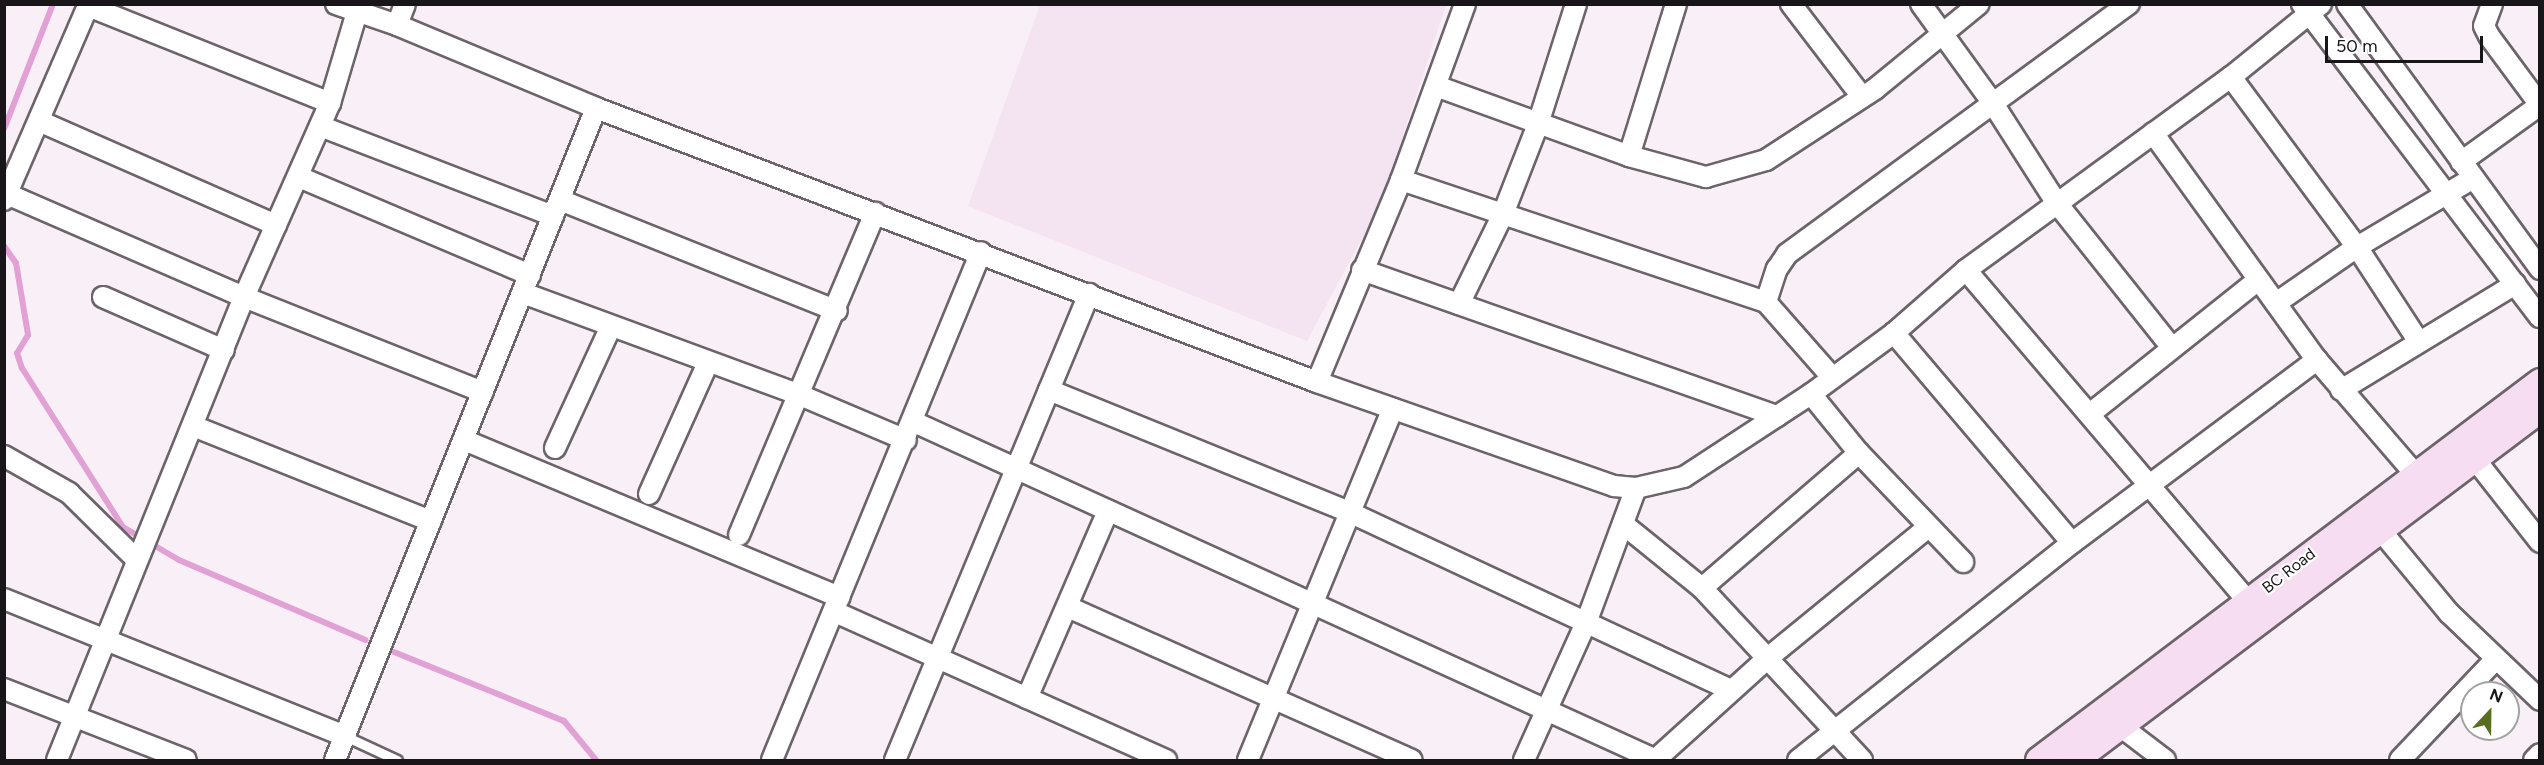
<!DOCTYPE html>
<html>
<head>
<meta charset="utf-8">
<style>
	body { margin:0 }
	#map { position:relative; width:2544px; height:765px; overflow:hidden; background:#f9eff7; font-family:Figtree,sans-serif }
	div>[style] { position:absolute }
	.built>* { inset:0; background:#f4e3f0 }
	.stream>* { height:6px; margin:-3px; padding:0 3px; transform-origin:3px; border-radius:3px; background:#e1a1d4 }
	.roads { filter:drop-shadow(2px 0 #6c646a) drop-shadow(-2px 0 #6c646a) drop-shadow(0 2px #6c646a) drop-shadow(0 -2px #6c646a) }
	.lane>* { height:9px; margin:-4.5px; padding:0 4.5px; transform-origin:4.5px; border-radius:4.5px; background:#fff }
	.street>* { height:20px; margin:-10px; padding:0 10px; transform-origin:10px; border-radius:10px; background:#fff }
	.secondary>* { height:27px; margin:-13.5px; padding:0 13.5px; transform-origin:13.5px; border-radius:13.5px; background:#f7ddf2 }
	span { translate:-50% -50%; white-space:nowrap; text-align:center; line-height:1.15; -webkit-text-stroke:4.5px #fff; paint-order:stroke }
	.street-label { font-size:16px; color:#191619 }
	.frame { position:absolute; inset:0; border:6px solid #191619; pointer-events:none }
	.north { position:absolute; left:2460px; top:681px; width:60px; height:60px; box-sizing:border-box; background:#fff; border:2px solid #a3a2a3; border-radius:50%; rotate:22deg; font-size:16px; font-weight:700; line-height:24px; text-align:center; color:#191619 }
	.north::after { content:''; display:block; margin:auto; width:21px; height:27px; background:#586e1e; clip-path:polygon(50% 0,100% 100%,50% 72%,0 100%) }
	.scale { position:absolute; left:2325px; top:36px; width:158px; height:27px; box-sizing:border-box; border:3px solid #191619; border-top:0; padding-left:8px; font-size:18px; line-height:21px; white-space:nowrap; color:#191619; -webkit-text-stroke:4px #fff; paint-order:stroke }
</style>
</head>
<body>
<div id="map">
	<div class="built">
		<i style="clip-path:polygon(1040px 5px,1446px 5px,1380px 205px,1307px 341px,968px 206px)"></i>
	</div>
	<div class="stream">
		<i style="left:4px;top:129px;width:134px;rotate:-68.6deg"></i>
		<i style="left:4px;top:246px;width:21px;rotate:55deg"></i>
		<i style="left:16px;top:263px;width:73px;rotate:80.5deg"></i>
		<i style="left:28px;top:335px;width:21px;rotate:121deg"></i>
		<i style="left:17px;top:353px;width:16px;rotate:72deg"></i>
		<i style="left:22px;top:368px;width:188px;rotate:57.6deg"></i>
		<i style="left:123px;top:527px;width:65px;rotate:30.5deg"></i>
		<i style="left:179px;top:560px;width:203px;rotate:23.2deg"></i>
		<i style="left:394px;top:652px;width:183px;rotate:22.1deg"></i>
		<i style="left:564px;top:721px;width:50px;rotate:50.6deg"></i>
	</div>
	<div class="roads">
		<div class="lane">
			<i style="left:345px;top:736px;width:57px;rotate:24.8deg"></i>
		</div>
		<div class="street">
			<i style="left:336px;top:4px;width:65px;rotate:19deg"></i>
			<i style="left:397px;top:25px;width:216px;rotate:22.6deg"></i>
			<i style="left:596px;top:108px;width:771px;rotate:20.81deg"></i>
			<i style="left:1317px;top:382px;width:315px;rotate:19.3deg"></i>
			<i style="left:1614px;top:486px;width:22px;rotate:5deg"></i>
			<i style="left:1636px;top:488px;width:49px;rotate:-12.9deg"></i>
			<i style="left:1684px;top:477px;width:152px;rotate:-33.2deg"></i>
			<i style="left:1811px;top:394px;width:103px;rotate:-36.3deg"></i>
			<i style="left:1894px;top:333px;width:96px;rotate:-41.2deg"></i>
			<i style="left:1966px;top:270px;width:328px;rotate:-36.1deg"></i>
			<i style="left:2231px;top:77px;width:116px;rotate:-39deg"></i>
			<i style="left:1791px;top:4px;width:117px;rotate:52.6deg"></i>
			<i style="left:1921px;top:4px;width:125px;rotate:54.1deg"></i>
			<i style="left:1994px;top:105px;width:115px;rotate:57.4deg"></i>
			<i style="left:2056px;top:202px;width:186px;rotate:51.5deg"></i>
			<i style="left:2302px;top:4px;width:393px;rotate:52.8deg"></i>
			<i style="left:2347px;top:4px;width:328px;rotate:53.9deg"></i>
			<i style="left:2492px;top:4px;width:23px;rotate:110deg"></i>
			<i style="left:2484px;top:26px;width:11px;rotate:63deg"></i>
			<i style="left:2489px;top:36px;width:86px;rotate:53.5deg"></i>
			<i style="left:88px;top:6px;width:261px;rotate:21.8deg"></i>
			<i style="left:397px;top:25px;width:22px;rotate:-69deg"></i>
			<i style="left:2231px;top:77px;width:212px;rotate:53.5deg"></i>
			<i style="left:2357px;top:247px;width:113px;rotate:56.9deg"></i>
			<i style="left:1436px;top:86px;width:205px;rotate:19.9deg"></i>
			<i style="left:1629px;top:156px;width:80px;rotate:15.3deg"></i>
			<i style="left:1706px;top:177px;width:62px;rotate:-15.8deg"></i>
			<i style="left:1766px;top:160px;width:130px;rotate:-33.1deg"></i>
			<i style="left:1875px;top:89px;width:134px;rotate:-39.3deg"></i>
			<i style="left:39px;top:121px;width:259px;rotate:23.7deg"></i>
			<i style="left:320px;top:126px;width:250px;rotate:21.1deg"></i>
			<i style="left:2153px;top:133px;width:280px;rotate:54.2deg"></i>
			<i style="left:2317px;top:360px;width:152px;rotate:49.3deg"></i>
			<i style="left:1629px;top:156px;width:159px;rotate:-72.8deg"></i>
			<i style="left:2461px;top:162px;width:97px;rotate:-35.8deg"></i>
			<i style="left:299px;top:177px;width:251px;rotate:23deg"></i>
			<i style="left:1401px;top:180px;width:385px;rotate:18.5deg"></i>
			<i style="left:1766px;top:302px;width:100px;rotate:48.7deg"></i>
			<i style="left:7px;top:194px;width:258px;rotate:23.5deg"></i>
			<i style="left:244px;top:297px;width:257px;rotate:21.7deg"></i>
			<i style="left:4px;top:200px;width:214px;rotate:-66.6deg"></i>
			<i style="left:560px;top:200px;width:298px;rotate:21.8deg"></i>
			<i style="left:1362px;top:270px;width:440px;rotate:19.4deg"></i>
			<i style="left:1966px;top:270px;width:436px;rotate:49.6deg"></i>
			<i style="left:523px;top:293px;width:295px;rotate:20.2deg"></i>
			<i style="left:800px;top:395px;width:115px;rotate:23deg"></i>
			<i style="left:103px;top:297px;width:132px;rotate:23.7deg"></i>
			<i style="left:1766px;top:302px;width:35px;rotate:-72deg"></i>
			<i style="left:1777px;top:269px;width:18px;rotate:-56deg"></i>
			<i style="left:1787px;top:254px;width:424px;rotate:-36.2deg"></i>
			<i style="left:2276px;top:303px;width:98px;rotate:-34.7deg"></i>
			<i style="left:2357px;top:247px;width:135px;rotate:-30.7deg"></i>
			<i style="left:1459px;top:304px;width:100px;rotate:-63.9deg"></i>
			<i style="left:1503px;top:214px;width:97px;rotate:-68.7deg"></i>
			<i style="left:1538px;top:124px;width:126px;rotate:-72.4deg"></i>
			<i style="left:1894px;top:333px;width:275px;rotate:49.7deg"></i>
			<i style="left:1317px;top:382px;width:219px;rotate:-67.4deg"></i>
			<i style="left:1401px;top:180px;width:187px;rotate:-70deg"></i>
			<i style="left:1049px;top:390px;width:324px;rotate:22.1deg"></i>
			<i style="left:1349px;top:512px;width:421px;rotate:25deg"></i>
			<i style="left:2341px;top:390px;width:204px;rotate:-31.3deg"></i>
			<i style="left:1811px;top:394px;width:76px;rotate:50.9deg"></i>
			<i style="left:1859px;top:453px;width:151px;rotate:46.3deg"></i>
			<i style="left:2091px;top:413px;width:213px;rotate:-38.5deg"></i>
			<i style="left:914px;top:422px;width:815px;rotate:24.49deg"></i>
			<i style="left:193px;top:426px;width:256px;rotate:21.8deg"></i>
			<i style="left:464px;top:440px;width:407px;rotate:22.7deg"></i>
			<i style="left:555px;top:448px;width:134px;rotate:-65.3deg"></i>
			<i style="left:4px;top:456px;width:75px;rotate:29.6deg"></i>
			<i style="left:69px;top:493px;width:95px;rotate:44.6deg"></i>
			<i style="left:2474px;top:458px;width:107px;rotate:51.8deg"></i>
			<i style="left:649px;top:494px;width:144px;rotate:-65.8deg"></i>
			<i style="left:2372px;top:520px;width:121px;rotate:50.4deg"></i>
			<i style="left:2449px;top:613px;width:126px;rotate:43.7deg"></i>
			<i style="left:1623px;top:524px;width:102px;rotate:39deg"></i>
			<i style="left:1702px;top:588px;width:235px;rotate:47.1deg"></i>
			<i style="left:739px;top:535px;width:350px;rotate:-67.1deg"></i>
			<i style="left:1702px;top:588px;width:207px;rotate:-40.7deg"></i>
			<i style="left:4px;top:599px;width:367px;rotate:21.9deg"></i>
			<i style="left:1068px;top:607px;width:376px;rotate:24deg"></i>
			<i style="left:835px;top:612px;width:363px;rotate:24.1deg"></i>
			<i style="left:4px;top:689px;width:195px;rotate:21.3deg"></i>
			<i style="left:1027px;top:698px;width:204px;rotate:-66.6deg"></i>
			<i style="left:2119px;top:725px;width:58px;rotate:37.3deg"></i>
			<i style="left:57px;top:760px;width:499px;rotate:-68deg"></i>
			<i style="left:244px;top:297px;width:212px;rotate:-66.1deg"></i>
			<i style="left:330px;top:103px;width:95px;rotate:-73.5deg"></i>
			<i style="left:335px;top:760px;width:702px;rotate:-68.18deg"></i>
			<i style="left:772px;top:760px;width:549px;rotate:-67.64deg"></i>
			<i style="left:895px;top:760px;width:505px;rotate:-67.4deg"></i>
			<i style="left:1248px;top:760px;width:380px;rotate:-67.6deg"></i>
			<i style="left:1524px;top:760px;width:150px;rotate:-65.7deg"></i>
			<i style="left:1586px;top:623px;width:144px;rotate:-69.7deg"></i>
			<i style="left:1655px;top:760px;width:154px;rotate:-42.1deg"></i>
			<i style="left:1769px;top:657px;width:204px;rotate:-39.2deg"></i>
			<i style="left:1798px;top:760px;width:350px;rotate:-38.4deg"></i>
			<i style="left:2072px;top:543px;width:306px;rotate:-36.8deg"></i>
			<i style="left:2400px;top:760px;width:139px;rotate:-46.5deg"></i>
			<i style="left:2534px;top:760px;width:8px;rotate:-45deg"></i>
		</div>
		<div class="secondary">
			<i style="left:2039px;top:760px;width:628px;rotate:-37.03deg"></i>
			<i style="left:2073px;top:760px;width:585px;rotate:-37.01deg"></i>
		</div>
	</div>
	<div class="street-label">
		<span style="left:2289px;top:571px;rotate:-38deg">BC Road</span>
	</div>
	<div class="frame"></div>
	<div class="north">N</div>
	<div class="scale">50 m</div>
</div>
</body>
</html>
